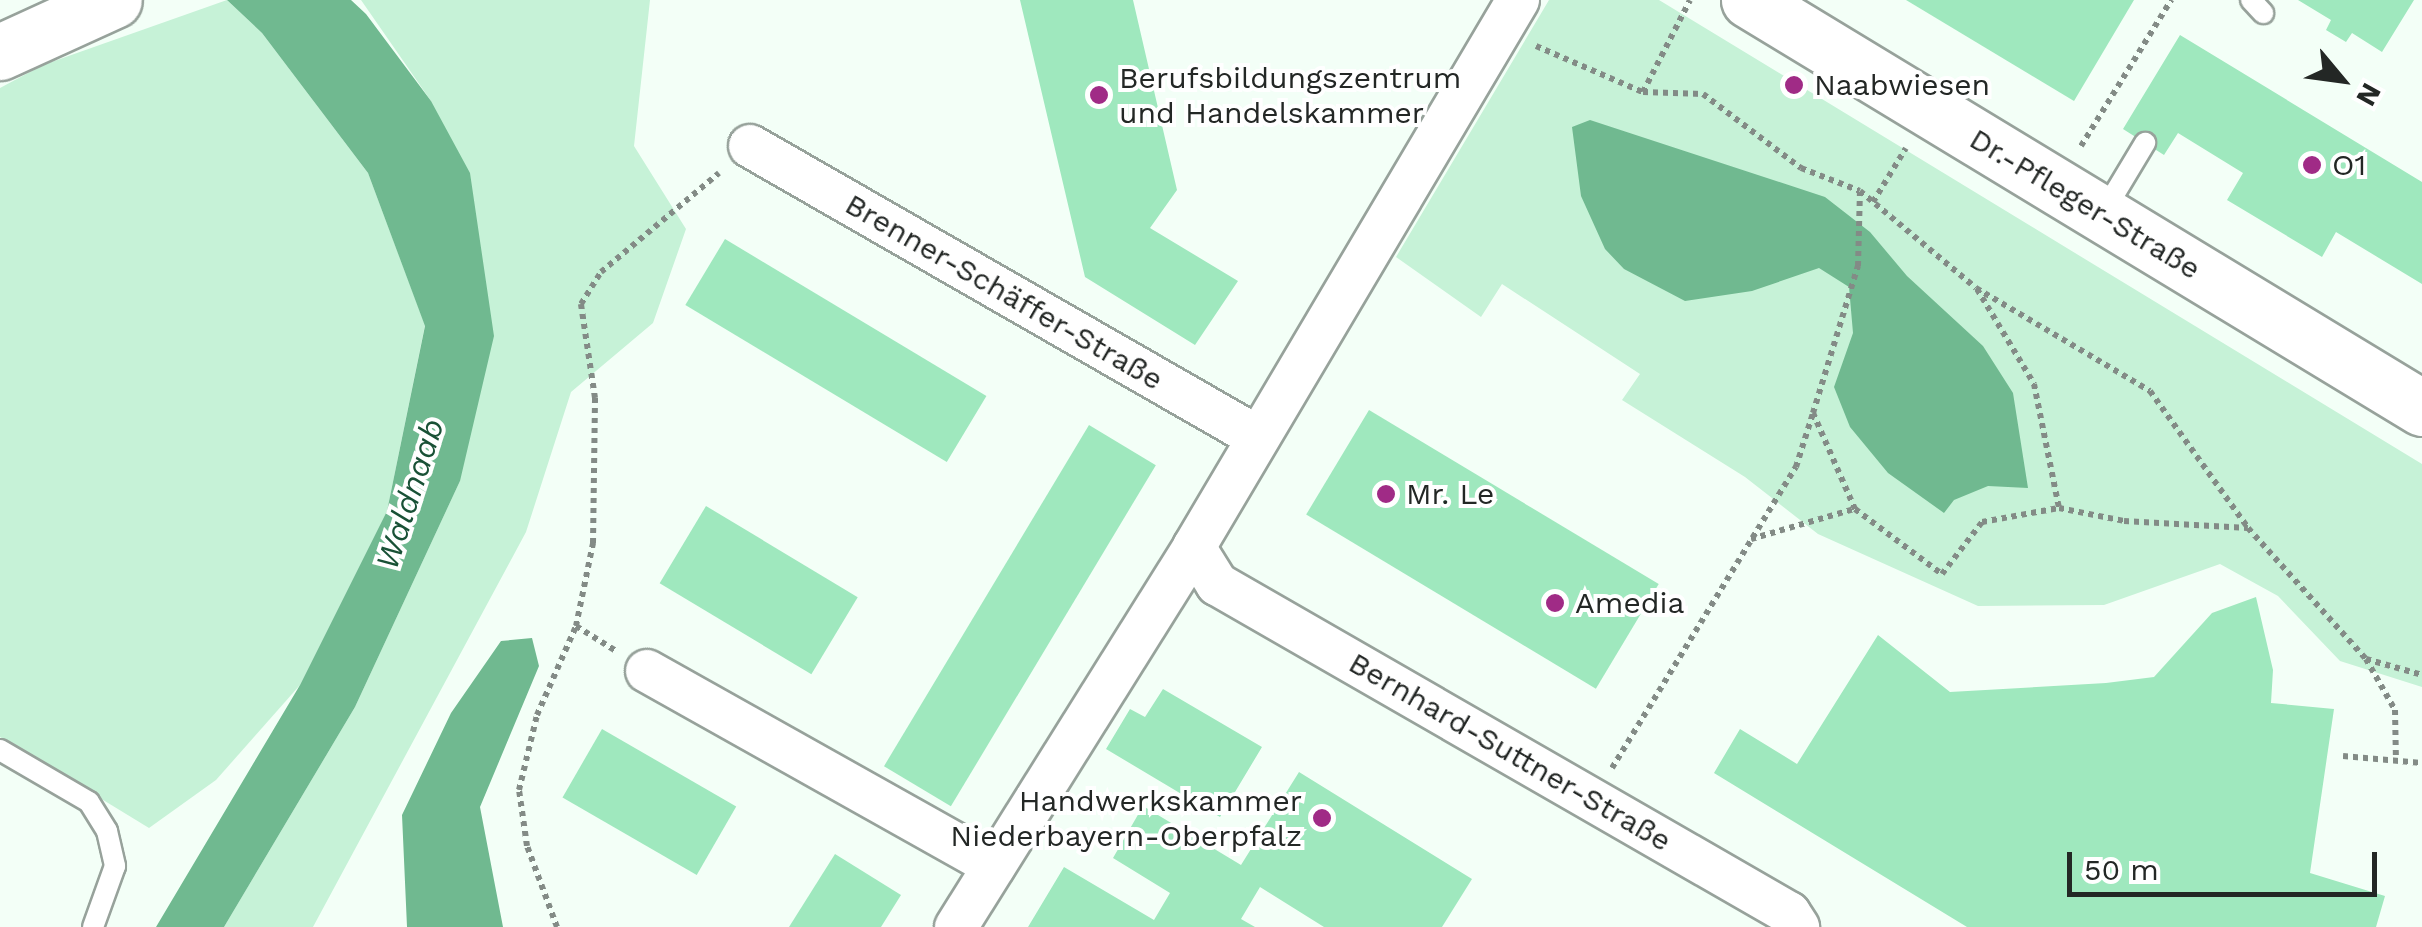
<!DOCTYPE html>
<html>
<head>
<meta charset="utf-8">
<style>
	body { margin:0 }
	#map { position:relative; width:2422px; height:927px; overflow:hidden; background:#f3fff7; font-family:"Work Sans",sans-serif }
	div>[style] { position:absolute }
	.green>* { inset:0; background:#c6f2d7 }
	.water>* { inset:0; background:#70b990 }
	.building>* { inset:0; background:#9fe8be; transform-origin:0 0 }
	.path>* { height:6px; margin-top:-3px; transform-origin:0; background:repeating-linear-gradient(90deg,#838b86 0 5px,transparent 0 10px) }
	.roads { filter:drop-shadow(2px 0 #97a29b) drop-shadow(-2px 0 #97a29b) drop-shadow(0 2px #97a29b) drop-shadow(0 -2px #97a29b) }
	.lane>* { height:20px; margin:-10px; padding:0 10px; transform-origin:10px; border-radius:10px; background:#fff }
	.street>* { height:42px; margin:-21px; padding:0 21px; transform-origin:21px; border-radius:21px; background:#fff }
	.secondary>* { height:55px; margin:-27.5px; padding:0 27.5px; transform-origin:27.5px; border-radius:27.5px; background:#fff }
	.dots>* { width:28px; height:28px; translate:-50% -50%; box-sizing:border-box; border:5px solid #fff; border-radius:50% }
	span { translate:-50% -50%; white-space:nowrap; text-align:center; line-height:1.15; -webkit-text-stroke:8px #fff; paint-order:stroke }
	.poi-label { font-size:30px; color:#232725 }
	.left { translate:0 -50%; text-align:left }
	.right { translate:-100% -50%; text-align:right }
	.street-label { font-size:30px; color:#232725 }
	.water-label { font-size:32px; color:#195136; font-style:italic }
	.north { position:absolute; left:2292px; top:30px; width:100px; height:100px; -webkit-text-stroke:8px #fff; paint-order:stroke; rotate:119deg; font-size:28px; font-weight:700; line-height:40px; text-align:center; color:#232725 }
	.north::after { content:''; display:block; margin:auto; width:35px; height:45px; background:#232725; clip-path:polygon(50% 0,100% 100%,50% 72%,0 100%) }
	.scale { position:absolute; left:2067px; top:852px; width:310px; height:45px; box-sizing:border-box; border:5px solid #232725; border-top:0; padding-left:12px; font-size:30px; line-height:35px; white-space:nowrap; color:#232725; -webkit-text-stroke:8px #fff; paint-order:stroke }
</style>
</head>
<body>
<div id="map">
	<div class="green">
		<i style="clip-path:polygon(227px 0,262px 33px,368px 173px,425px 325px,387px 511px,300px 685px,216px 780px,149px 828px,0 737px,0 88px,43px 65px)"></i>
		<i style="clip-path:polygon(361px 0,650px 0,634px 146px,686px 229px,653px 323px,571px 392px,526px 532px,313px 927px,224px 927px,355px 707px,460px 481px,431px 101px)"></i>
		<i style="clip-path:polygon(1549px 0,1659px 0,2422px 464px,2422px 687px,2340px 661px,2278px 596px,2220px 564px,2104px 605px,1978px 606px,1818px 534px,1745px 477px,1622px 400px,1640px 374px,1502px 284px,1481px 317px,1396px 257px)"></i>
	</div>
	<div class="water">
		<i style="clip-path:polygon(227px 0,351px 0,366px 14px,431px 101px,470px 173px,494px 336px,460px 481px,355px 707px,224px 927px,156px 927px,300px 685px,387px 511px,425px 326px,368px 173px,262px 33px)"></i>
		<i style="clip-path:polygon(1590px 120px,1825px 197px,1870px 232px,1907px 276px,1983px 346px,2013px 393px,2028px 488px,1988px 486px,1954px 500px,1944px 513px,1888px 473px,1850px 427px,1834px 387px,1853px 333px,1849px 287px,1819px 268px,1752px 291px,1685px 301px,1624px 269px,1605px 249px,1581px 196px,1572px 127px)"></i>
		<i style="clip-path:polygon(532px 638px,539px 666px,480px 807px,503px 927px,407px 927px,402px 815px,451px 713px,501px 641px)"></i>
	</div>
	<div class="building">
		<i style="clip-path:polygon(1020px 0,1133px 0,1177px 190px,1150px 228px,1238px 281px,1195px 345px,1085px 277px)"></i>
		<i style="clip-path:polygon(1906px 0,2134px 0,2074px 101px)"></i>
		<i style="clip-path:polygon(2298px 0,2414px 0,2382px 52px,2352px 33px,2346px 42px,2326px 30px,2331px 20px)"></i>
		<i style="clip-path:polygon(2180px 35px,2422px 182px,2422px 284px,2336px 232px,2322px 257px,2227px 200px,2243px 173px,2178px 133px,2164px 155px,2123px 129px)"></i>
		<i style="left:725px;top:239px;width:305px;height:77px;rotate:31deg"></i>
		<i style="left:1369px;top:410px;width:338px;height:122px;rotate:31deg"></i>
		<i style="left:1089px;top:425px;width:78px;height:398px;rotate:31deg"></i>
		<i style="left:706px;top:506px;width:177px;height:90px;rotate:31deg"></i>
		<i style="clip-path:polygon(2256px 597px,2273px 670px,2271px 703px,2334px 709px,2310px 873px,2385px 896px,2376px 927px,1967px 927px,1714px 773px,1740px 729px,1797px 764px,1878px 635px,1950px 692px,2106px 683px,2154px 677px,2212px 613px)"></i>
		<i style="clip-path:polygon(1163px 689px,1262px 747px,1220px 817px,1106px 749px,1130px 709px,1145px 717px)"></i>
		<i style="left:602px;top:729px;width:155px;height:79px;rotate:30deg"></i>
		<i style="clip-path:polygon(1299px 772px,1472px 879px,1442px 927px,1324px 927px,1260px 887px,1241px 919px,1255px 927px,1028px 927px,1064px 867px,1154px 920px,1170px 893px,1113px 858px,1143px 806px,1241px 865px)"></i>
		<i style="clip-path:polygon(835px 854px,901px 895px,881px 927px,789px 927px)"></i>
	</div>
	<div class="path">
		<i style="left:1536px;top:46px;width:116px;rotate:23.3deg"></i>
		<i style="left:1643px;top:92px;width:60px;rotate:1.9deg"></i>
		<i style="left:1703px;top:94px;width:123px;rotate:37.1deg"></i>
		<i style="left:1801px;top:168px;width:63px;rotate:21.3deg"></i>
		<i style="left:1860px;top:191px;width:151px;rotate:39.9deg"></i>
		<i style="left:1976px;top:288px;width:202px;rotate:30.6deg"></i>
		<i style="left:2150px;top:391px;width:168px;rotate:54.4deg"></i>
		<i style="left:2248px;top:528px;width:176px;rotate:48deg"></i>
		<i style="left:2366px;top:659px;width:58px;rotate:15.9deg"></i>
		<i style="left:1643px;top:92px;width:103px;rotate:-62.9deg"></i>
		<i style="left:2081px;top:146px;width:172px;rotate:-58.3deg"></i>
		<i style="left:1873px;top:202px;width:63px;rotate:-58.6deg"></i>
		<i style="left:1977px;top:289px;width:111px;rotate:59deg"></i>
		<i style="left:2034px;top:384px;width:126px;rotate:78.6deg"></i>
		<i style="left:2059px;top:508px;width:66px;rotate:11.3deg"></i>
		<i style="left:2124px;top:521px;width:124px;rotate:3.2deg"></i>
		<i style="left:1813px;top:413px;width:154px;rotate:-73deg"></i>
		<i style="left:1858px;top:266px;width:74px;rotate:-88.5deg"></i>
		<i style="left:1751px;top:539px;width:107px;rotate:-16.2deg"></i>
		<i style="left:576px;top:626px;width:47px;rotate:32deg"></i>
		<i style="left:2366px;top:659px;width:59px;rotate:60.4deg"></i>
		<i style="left:2395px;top:710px;width:50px;rotate:88.9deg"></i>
		<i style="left:2343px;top:756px;width:79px;rotate:5.1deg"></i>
		<i style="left:1612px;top:768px;width:353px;rotate:-58.6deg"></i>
		<i style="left:1796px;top:467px;width:57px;rotate:-72.5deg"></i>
		<i style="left:1813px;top:413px;width:105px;rotate:66.4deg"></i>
		<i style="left:1855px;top:509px;width:109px;rotate:36.8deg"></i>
		<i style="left:1942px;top:574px;width:66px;rotate:-52.4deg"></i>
		<i style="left:1982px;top:522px;width:78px;rotate:-10.3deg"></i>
		<i style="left:557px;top:927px;width:86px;rotate:-110.3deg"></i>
		<i style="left:527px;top:846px;width:57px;rotate:-98.1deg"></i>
		<i style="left:519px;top:790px;width:77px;rotate:-76.5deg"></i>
		<i style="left:537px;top:715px;width:97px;rotate:-66.3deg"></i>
		<i style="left:576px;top:626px;width:85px;rotate:-78.4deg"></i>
		<i style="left:593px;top:543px;width:145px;rotate:-89.2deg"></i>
		<i style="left:595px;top:398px;width:95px;rotate:-98.5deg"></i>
		<i style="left:581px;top:304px;width:38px;rotate:-58deg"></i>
		<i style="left:601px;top:272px;width:154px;rotate:-40deg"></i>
	</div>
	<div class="roads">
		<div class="lane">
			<i style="left:2251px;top:0;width:18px;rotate:47deg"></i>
			<i style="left:2103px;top:213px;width:82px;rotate:-59deg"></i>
			<i style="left:0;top:750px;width:103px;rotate:30.3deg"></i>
			<i style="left:89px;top:802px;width:34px;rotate:58deg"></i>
			<i style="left:107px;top:831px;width:36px;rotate:77deg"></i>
			<i style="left:115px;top:866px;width:65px;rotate:109.8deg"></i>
		</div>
		<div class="street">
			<i style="left:1518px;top:0;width:636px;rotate:120.64deg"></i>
			<i style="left:1194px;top:547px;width:44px;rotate:58.1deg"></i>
			<i style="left:1217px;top:584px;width:660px;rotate:29.91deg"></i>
			<i style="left:1789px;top:913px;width:17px;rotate:57deg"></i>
			<i style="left:750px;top:146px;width:585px;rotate:29.85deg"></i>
			<i style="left:647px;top:671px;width:398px;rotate:29.3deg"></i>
			<i style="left:956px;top:927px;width:448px;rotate:-57.9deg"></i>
		</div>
		<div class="secondary">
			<i style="left:1749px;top:0;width:787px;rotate:31.23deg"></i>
			<i style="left:0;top:52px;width:125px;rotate:-24.5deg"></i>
		</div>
	</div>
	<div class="dots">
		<i style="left:1794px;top:85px;background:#a02b86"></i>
		<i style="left:1099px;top:95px;background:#a02b86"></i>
		<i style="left:2312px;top:165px;background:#a02b86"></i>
		<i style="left:1386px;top:494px;background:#a02b86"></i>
		<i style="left:1555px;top:603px;background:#a02b86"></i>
		<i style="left:1322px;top:818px;background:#a02b86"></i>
	</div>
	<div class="poi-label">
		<span class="left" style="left:1119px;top:95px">Berufsbildungszentrum<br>und Handelskammer</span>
		<span class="left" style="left:1814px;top:85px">Naabwiesen</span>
		<span class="left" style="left:2332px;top:165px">O1</span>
		<span class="left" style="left:1406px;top:494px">Mr. Le</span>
		<span class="left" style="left:1575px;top:603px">Amedia</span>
		<span class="right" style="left:1302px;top:818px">Handwerkskammer<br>Niederbayern-Oberpfalz</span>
	</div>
	<div class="street-label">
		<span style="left:2085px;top:204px;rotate:31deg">Dr.-Pfleger-Straße</span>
		<span style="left:1004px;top:292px;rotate:30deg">Brenner-Schäffer-Straße</span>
		<span style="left:1510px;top:752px;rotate:30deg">Bernhard-Suttner-Straße</span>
	</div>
	<div class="water-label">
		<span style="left:410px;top:494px;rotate:-72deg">Waldnaab</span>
	</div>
	<div class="north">N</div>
	<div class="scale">50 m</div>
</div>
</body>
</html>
